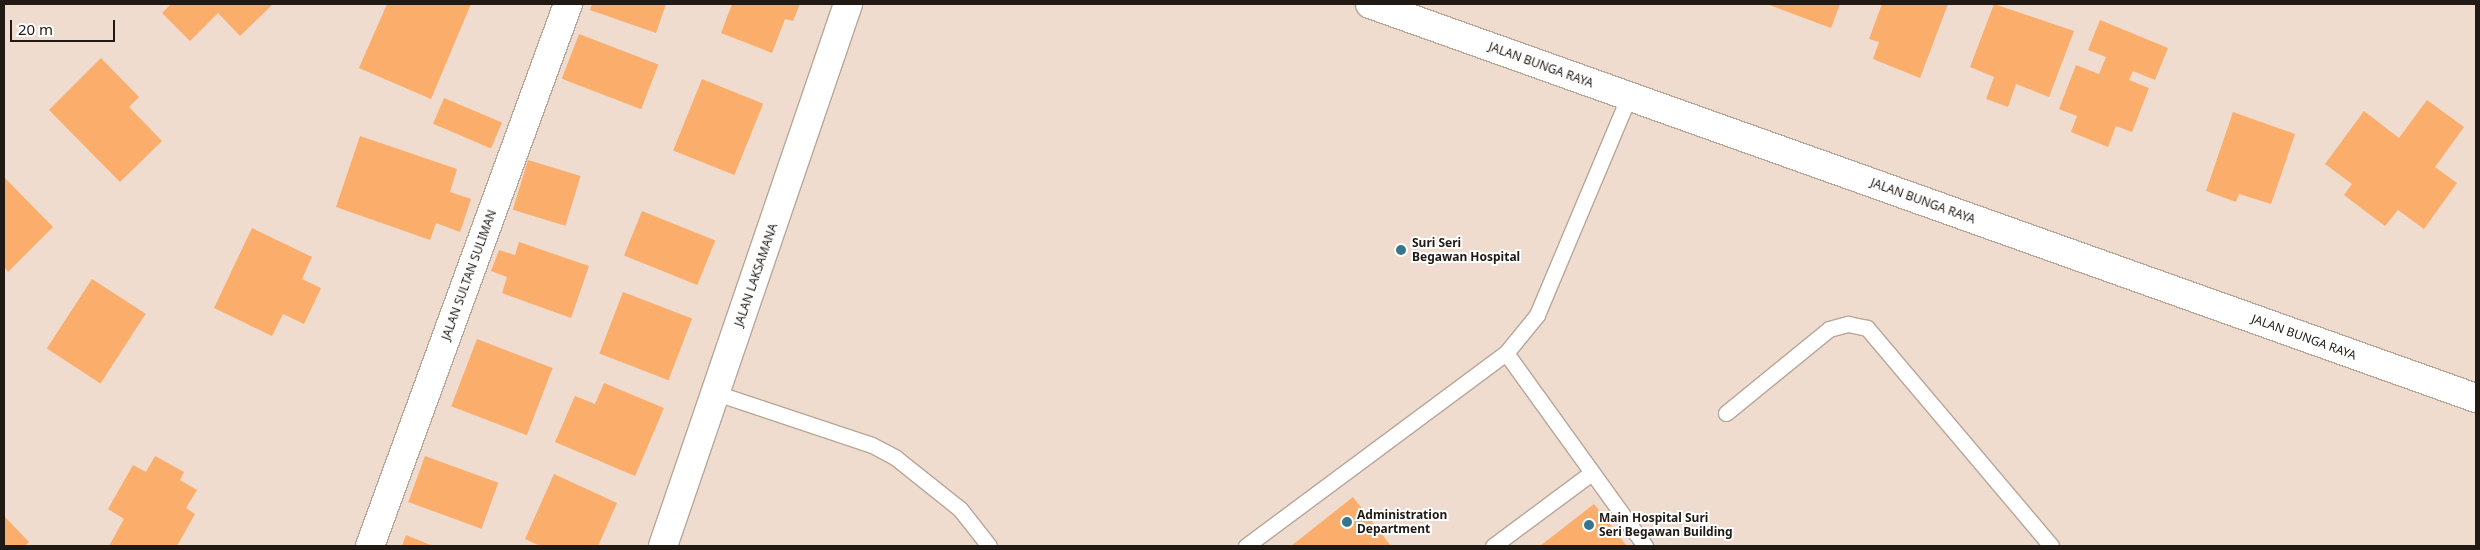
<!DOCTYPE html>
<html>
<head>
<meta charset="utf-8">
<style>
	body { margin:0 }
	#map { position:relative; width:2480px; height:550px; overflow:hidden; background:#efdcce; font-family:"Noto Sans",sans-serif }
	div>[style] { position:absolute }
	.building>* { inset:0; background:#fbad6c; transform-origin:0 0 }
	.roads { filter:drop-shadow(1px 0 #b8a699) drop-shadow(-1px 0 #b8a699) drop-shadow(0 1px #b8a699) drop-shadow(0 -1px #b8a699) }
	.service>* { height:15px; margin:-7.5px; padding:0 7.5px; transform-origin:7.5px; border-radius:7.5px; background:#fff }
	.minor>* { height:28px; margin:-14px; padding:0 14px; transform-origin:14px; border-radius:14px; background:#fff }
	.tertiary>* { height:28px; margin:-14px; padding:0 14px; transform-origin:14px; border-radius:14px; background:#fff }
	.dots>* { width:14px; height:14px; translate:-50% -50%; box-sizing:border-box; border:2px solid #fff; border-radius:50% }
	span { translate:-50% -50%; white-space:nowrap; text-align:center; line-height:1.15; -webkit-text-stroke:4px #fff; paint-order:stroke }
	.street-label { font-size:12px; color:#201914 }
	.poi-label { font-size:12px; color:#201914; font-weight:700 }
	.left { translate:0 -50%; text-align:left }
	.frame { position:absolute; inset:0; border:5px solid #201914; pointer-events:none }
	.scale { position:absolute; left:10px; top:20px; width:105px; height:22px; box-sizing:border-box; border:2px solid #201914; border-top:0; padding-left:6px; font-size:15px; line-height:18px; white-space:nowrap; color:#201914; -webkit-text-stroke:4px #fff; paint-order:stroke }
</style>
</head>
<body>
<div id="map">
	<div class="building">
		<i style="clip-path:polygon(171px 4px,273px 4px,240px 36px,218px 13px,190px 41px,162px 13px)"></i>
		<i style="clip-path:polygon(387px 4px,471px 4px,431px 99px,359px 68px)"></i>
		<i style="clip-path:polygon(592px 4px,666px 4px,656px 33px,590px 10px)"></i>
		<i style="clip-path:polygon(732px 4px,800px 4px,793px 21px,785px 19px,772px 53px,721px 33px)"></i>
		<i style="clip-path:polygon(1767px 4px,1840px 4px,1831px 28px)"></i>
		<i style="clip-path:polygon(1882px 4px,1948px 4px,1920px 78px,1873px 59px,1879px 42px,1869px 39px)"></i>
		<i style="clip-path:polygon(1994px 4px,2074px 31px,2049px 97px,2016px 84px,2008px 107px,1986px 99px,1994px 77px,1970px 67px)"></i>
		<i style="clip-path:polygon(2100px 20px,2168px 48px,2155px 80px,2133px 71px,2129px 80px,2149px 88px,2132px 132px,2116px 126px,2108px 147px,2071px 132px,2077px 116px,2059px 109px,2076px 65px,2099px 74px,2106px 57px,2088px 50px)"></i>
		<i style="left:579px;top:34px;width:85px;height:48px;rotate:21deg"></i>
		<i style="clip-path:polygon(101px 58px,139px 97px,129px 107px,162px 141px,120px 182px,49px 110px)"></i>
		<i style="left:702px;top:79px;width:66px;height:77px;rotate:22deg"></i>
		<i style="left:444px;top:98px;width:63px;height:28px;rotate:23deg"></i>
		<i style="clip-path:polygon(2427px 100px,2464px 127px,2435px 167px,2457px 183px,2424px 229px,2398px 210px,2385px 226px,2344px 195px,2352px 184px,2325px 164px,2364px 111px,2399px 138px)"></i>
		<i style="clip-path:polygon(2233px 112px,2295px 134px,2271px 204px,2239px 194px,2236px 202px,2206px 191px)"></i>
		<i style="clip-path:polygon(360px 136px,457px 169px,450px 192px,471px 199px,460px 232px,436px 223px,430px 240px,336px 207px)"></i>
		<i style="left:528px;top:160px;width:55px;height:52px;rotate:17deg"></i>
		<i style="clip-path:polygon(4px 177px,53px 227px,8px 272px,4px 267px)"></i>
		<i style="left:642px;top:211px;width:79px;height:48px;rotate:22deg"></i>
		<i style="clip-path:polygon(252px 228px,312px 257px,302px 279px,321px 288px,304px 324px,283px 314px,272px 336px,214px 308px)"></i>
		<i style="clip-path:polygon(519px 242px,589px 266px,571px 318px,502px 293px,507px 277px,491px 271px,499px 250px,515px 255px)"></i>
		<i style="left:92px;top:279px;width:64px;height:83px;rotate:33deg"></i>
		<i style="left:623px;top:292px;width:74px;height:66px;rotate:21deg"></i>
		<i style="left:477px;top:339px;width:81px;height:72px;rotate:21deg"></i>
		<i style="clip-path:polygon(604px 383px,664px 408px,635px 476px,555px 442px,575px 396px,595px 404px)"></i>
		<i style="clip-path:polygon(155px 456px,184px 472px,180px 480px,197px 490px,186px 508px,195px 514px,177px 546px,109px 546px,124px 519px,108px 509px,133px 465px,146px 472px)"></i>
		<i style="left:425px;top:456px;width:78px;height:49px;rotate:20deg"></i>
		<i style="clip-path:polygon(554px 474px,617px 503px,598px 546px,540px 546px,525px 539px)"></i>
		<i style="clip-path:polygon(1353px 497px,1391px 546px,1291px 546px)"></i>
		<i style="clip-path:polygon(1594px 504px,1627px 546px,1540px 546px)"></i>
		<i style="clip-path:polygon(4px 516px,29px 542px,25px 546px,4px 546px)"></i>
		<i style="clip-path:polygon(406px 535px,433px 546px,402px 546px)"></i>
	</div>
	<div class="roads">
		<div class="service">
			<i style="left:1629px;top:96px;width:238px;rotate:112.8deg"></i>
			<i style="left:1537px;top:315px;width:49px;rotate:129.2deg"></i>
			<i style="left:1506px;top:353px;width:238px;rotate:54.2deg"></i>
			<i style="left:716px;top:393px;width:164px;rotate:18.4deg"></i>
			<i style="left:872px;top:445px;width:27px;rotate:28deg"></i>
			<i style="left:896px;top:458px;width:82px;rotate:38.6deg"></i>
			<i style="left:960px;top:509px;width:47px;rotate:51.9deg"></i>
			<i style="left:1726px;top:413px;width:133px;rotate:-39.2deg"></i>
			<i style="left:1829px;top:329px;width:20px;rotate:-15deg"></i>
			<i style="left:1848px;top:324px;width:19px;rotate:12deg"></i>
			<i style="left:1867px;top:328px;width:285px;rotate:49.8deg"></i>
			<i style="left:1246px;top:546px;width:324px;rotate:-36.6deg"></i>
			<i style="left:1493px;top:546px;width:121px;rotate:-36.6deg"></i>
		</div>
		<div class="minor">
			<i style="left:370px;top:546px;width:577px;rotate:-69.93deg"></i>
			<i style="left:663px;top:546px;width:573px;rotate:-71.15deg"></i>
		</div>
		<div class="tertiary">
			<i style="left:1370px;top:4px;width:1174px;rotate:19.61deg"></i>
		</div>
	</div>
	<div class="dots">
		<i style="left:1401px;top:250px;background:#36768a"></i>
		<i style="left:1347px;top:522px;background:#36768a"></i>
		<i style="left:1589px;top:525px;background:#36768a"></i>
	</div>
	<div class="street-label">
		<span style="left:1541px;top:65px;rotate:20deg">JALAN BUNGA RAYA</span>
		<span style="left:1923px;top:201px;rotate:20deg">JALAN BUNGA RAYA</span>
		<span style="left:469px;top:275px;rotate:-70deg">JALAN SULTAN SULIMAN</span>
		<span style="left:756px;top:275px;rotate:-71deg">JALAN LAKSAMANA</span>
		<span style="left:2304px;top:337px;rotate:20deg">JALAN BUNGA RAYA</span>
	</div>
	<div class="poi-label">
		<span class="left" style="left:1412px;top:250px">Suri Seri<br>Begawan Hospital</span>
		<span class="left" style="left:1357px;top:522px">Administration<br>Department</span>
		<span class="left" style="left:1599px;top:525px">Main Hospital Suri<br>Seri Begawan Building</span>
	</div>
	<div class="frame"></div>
	<div class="scale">20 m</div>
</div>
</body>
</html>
